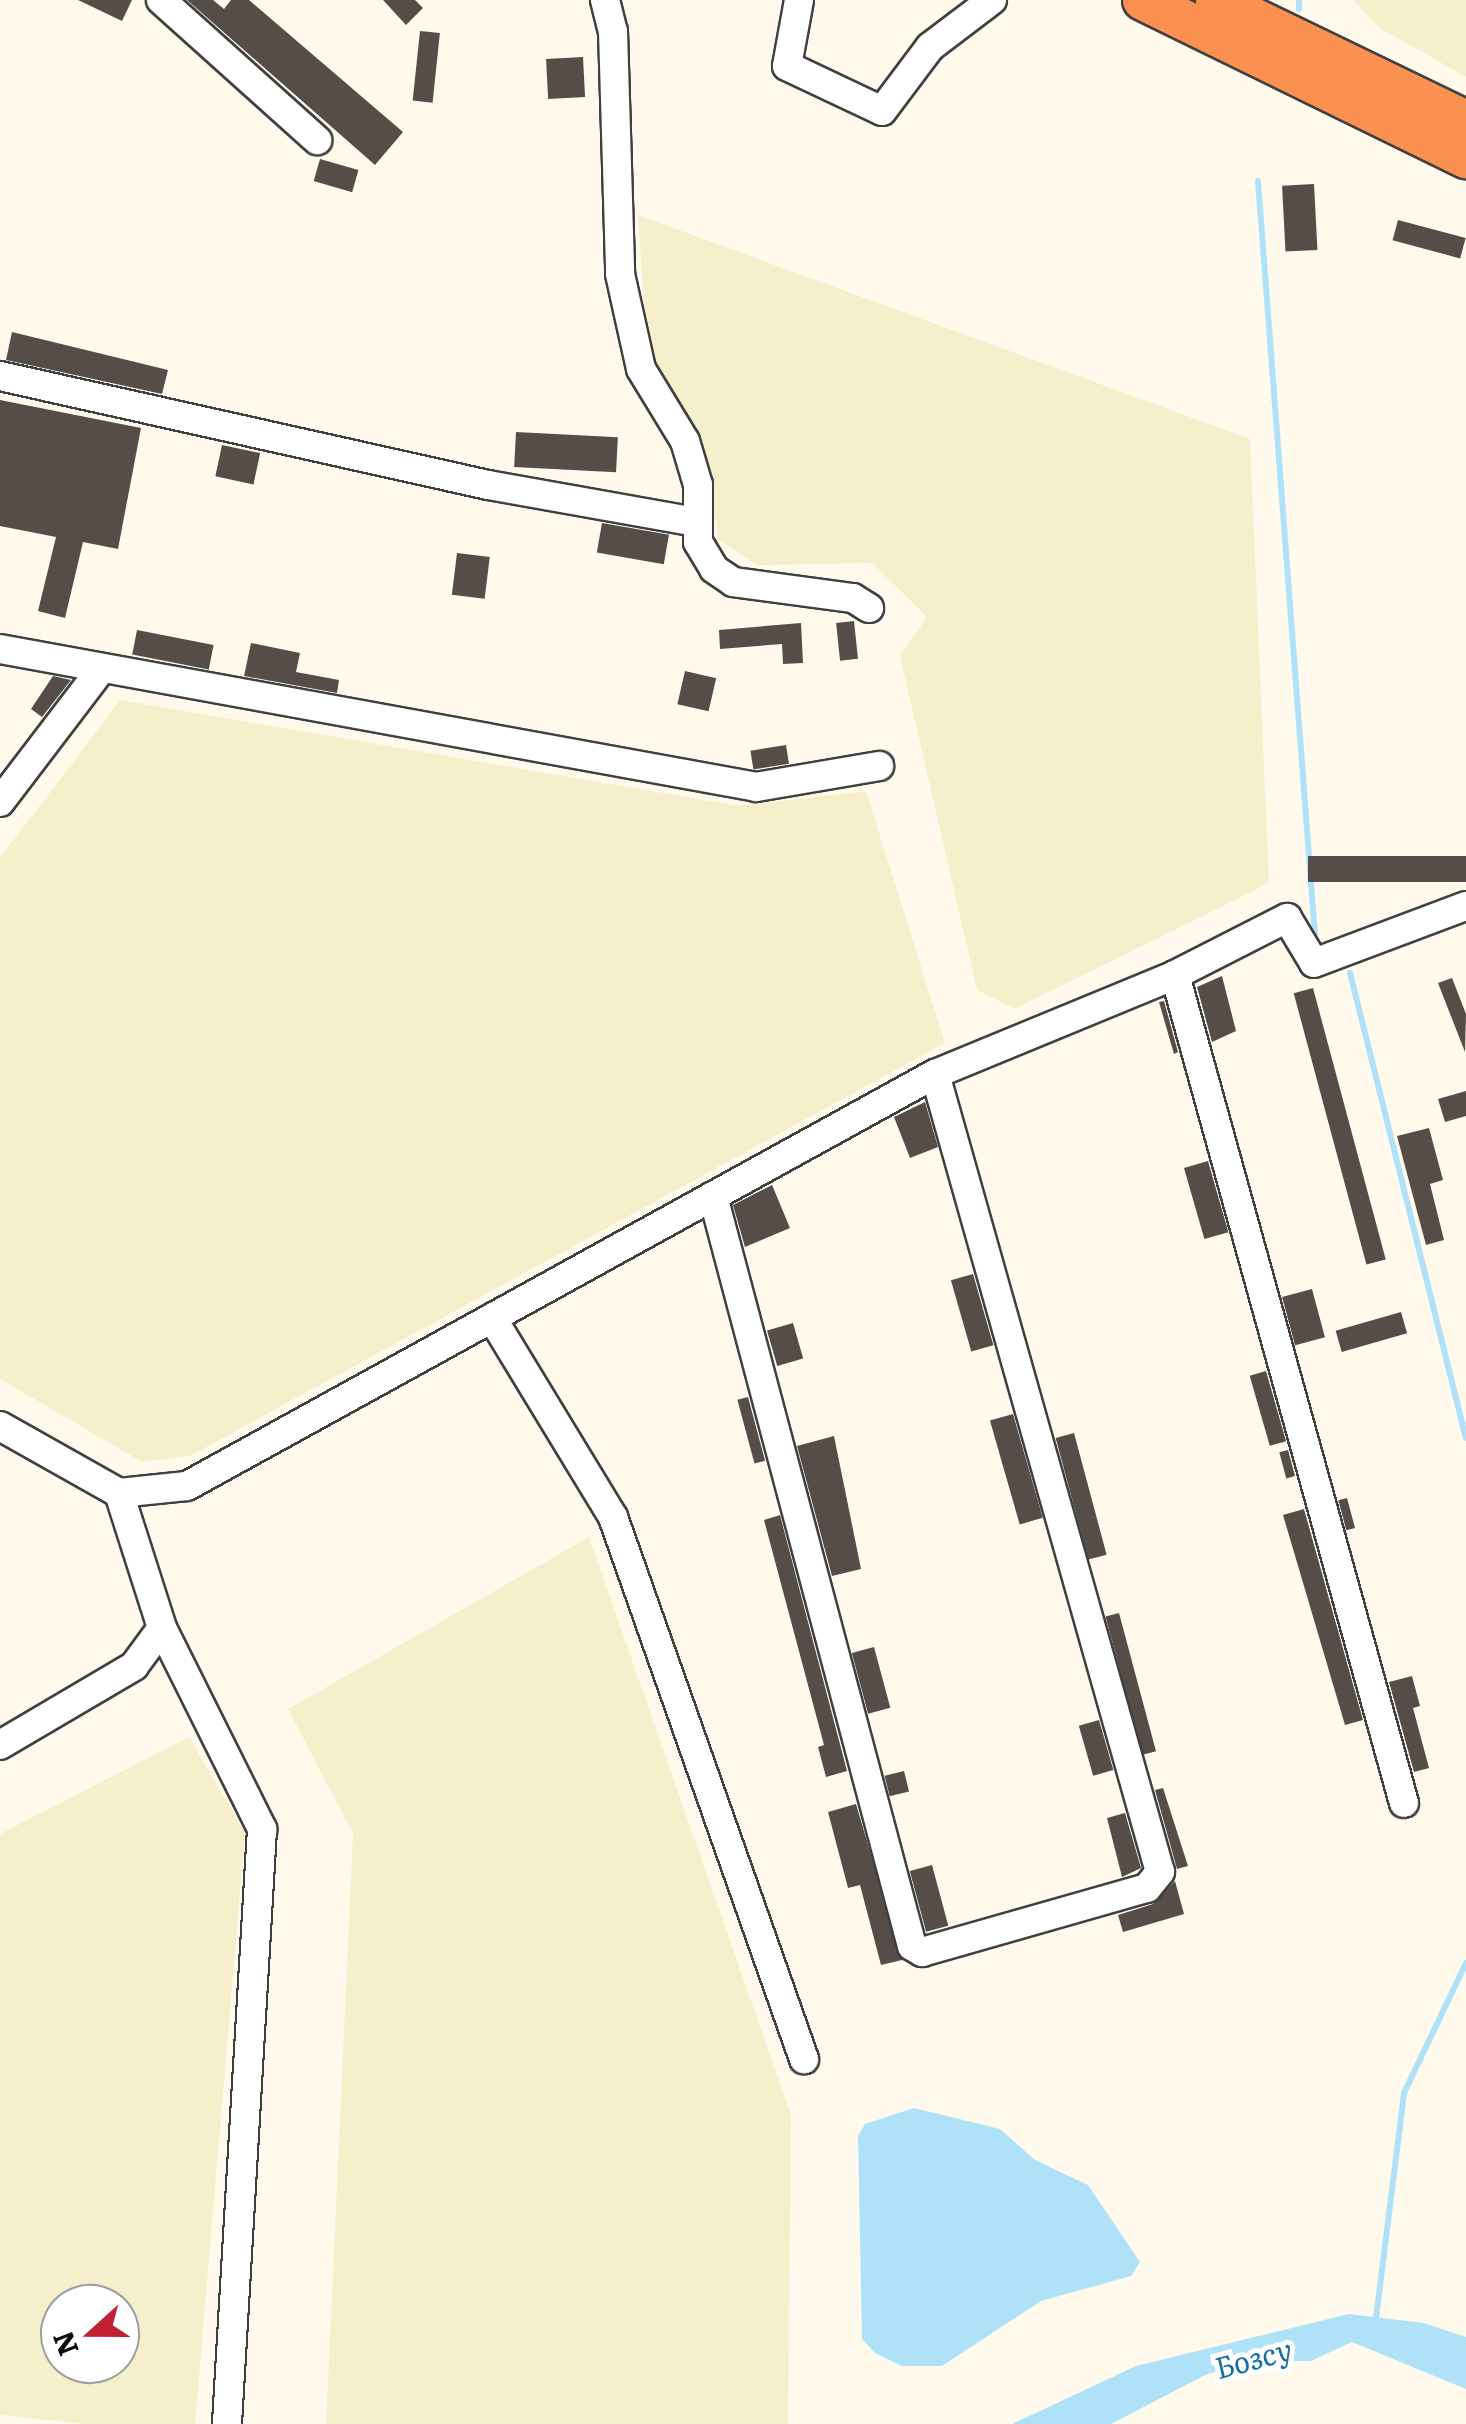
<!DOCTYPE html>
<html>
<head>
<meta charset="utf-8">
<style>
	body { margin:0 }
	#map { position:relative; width:1466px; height:2424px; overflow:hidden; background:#fffaec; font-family:Literata,serif }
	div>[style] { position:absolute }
	.farmland>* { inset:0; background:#f6efcc }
	.water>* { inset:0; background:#afe2f8 }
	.stream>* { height:6px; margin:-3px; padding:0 3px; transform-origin:3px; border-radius:3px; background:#afe2f8 }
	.building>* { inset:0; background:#564d49; transform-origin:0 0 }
	.roads { filter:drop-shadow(2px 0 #404040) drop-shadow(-2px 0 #404040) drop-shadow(0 2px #404040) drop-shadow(0 -2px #404040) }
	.minor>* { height:28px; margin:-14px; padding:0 14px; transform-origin:14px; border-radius:14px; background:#fff }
	.highway>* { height:40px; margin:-20px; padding:0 20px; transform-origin:20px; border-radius:20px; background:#fa9150 }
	span { translate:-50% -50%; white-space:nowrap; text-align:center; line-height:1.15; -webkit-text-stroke:10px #fff; paint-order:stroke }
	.water-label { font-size:30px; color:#126ea3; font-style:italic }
	.north { position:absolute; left:40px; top:2284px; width:100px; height:100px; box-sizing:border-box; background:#fff; border:2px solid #9e9e9e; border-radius:50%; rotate:249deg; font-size:28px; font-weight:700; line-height:40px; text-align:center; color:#0d0d0d }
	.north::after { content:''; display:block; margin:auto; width:35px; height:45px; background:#c22033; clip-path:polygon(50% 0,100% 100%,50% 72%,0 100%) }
</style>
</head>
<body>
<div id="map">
	<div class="farmland">
		<i style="clip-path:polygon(1353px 0,1466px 0,1466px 77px,1380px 28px)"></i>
		<i style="clip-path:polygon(638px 215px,1250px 439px,1269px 883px,1015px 1009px,977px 990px,900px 656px,927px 617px,872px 563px,757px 565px,719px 540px,701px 436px,650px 394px)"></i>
		<i style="clip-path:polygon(120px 700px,739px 806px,866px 791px,945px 1043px,190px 1456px,142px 1462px,0 1379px,0 858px)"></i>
		<i style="clip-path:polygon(589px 1537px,791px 2115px,788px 2424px,326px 2424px,353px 1834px,288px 1709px)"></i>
		<i style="clip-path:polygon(evenodd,189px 1737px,245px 1833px,195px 2424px,82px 2424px,0 2415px,0 1834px,189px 1737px,60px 2304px,120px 2304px,120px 2364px,60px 2364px,60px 2304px)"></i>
	</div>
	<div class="water">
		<i style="clip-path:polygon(914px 2108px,1000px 2129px,1035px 2160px,1088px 2185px,1140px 2262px,1131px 2276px,1041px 2301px,942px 2366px,902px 2366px,875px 2353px,862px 2339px,858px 2136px,865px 2124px)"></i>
		<i style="clip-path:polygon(1349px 2314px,1424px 2323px,1466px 2337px,1466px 2389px,1352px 2342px,1311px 2361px,1262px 2361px,1207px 2374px,1111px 2424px,1012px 2424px,1136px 2366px)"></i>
	</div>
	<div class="stream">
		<i style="left:1299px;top:0;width:9px;rotate:90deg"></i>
		<i style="left:1258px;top:181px;width:756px;rotate:85.68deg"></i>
		<i style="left:1350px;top:973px;width:479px;rotate:76deg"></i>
		<i style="left:1375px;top:2326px;width:235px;rotate:-82.9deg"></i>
		<i style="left:1404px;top:2093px;width:144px;rotate:-64.5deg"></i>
	</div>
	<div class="building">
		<i style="clip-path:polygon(78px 0,132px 0,122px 21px)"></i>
		<i style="clip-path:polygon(187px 0,213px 0,224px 9px,231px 0,249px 0,403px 132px,375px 165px)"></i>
		<i style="clip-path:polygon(383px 0,415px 0,423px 8px,406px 25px)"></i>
		<i style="left:420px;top:31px;width:20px;height:70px;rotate:6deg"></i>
		<i style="left:583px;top:57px;width:40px;height:37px;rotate:87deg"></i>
		<i style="left:320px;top:159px;width:40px;height:23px;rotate:16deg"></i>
		<i style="left:1314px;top:184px;width:66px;height:32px;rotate:87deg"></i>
		<i style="left:1398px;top:220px;width:70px;height:21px;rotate:15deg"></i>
		<i style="clip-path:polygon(12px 332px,168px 370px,162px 394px,6px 360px)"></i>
		<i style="clip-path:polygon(0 400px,141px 428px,118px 549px,83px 542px,65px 618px,38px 611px,56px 537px,0 526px)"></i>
		<i style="left:516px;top:432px;width:102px;height:35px;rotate:3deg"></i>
		<i style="left:222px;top:445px;width:39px;height:32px;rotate:12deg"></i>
		<i style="left:602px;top:523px;width:68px;height:30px;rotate:10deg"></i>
		<i style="left:457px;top:553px;width:33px;height:42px;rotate:7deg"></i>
		<i style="left:854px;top:621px;width:38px;height:18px;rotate:84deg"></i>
		<i style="clip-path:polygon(801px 623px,803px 663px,783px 664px,782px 644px,720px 649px,719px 630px)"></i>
		<i style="left:137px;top:630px;width:78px;height:25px;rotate:11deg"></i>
		<i style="clip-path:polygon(251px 643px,300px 653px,296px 672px,339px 680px,337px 693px,244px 676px)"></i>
		<i style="left:685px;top:671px;width:32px;height:34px;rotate:13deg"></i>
		<i style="clip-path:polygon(53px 676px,71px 680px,42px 717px,31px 709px)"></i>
		<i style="left:786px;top:745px;width:19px;height:36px;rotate:81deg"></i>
		<i style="left:1466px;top:856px;width:26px;height:158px;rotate:90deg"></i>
		<i style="clip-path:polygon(1222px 976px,1236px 1031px,1212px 1042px,1197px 987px)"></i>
		<i style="clip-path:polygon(1452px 978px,1466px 1014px,1465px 1052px,1438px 983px)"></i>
		<i style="left:1313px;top:988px;width:281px;height:20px;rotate:75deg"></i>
		<i style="clip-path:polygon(1164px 1001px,1178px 1052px,1174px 1054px,1159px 1002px)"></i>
		<i style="clip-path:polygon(1466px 1091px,1466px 1116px,1445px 1122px,1438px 1099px)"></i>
		<i style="clip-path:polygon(925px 1102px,938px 1147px,910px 1158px,894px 1117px)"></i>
		<i style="clip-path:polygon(1429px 1128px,1443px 1180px,1430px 1184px,1444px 1240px,1426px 1245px,1397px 1136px)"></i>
		<i style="left:1208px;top:1161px;width:74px;height:25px;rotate:74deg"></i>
		<i style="clip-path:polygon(772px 1185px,790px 1228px,745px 1247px,733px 1205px)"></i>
		<i style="left:973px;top:1274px;width:74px;height:23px;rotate:74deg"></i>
		<i style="left:1312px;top:1289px;width:50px;height:31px;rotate:75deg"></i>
		<i style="left:1401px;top:1312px;width:22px;height:68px;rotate:74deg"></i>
		<i style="left:793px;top:1323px;width:37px;height:27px;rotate:74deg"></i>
		<i style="left:1266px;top:1371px;width:73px;height:17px;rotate:74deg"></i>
		<i style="left:748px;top:1397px;width:66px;height:11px;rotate:75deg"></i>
		<i style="left:1013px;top:1414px;width:108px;height:24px;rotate:74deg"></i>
		<i style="left:1074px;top:1433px;width:126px;height:19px;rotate:75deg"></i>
		<i style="clip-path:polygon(834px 1436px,861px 1569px,832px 1576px,797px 1446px)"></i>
		<i style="left:1288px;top:1450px;width:27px;height:9px;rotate:75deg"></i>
		<i style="left:1347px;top:1498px;width:31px;height:9px;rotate:75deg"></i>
		<i style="clip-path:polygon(1304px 1509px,1363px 1720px,1345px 1725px,1283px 1515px)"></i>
		<i style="clip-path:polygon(780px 1515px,847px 1771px,826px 1777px,818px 1747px,824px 1745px,764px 1520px)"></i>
		<i style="left:1119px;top:1613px;width:143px;height:14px;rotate:75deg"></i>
		<i style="left:874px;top:1647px;width:63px;height:23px;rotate:75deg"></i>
		<i style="clip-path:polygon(1412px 1676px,1420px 1706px,1413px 1708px,1429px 1768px,1414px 1772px,1389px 1682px)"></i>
		<i style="left:1099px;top:1720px;width:52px;height:21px;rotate:74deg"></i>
		<i style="left:904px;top:1771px;width:21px;height:20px;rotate:76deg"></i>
		<i style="clip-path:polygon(1163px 1788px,1188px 1866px,1177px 1869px,1155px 1790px)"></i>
		<i style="clip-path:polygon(856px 1804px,902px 1960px,881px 1965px,860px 1885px,848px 1888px,828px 1812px)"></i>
		<i style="clip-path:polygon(1125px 1813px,1141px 1868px,1122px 1877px,1107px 1818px)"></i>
		<i style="left:932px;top:1865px;width:63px;height:23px;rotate:75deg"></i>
		<i style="clip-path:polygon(1175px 1881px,1184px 1914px,1123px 1932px,1118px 1915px,1153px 1904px)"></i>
	</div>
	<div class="roads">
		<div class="minor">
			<i style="left:161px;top:0;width:210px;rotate:41.9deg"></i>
			<i style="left:605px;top:0;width:32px;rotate:76deg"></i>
			<i style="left:613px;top:31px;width:243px;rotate:88.3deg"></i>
			<i style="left:620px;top:274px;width:97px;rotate:77.5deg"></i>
			<i style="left:641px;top:369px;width:84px;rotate:58.6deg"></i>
			<i style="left:685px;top:441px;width:46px;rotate:73.5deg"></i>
			<i style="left:698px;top:485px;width:57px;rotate:90deg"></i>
			<i style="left:698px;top:542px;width:31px;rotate:59deg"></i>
			<i style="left:714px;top:569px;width:23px;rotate:34deg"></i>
			<i style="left:733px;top:582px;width:121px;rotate:7.6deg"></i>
			<i style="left:853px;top:598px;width:19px;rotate:32deg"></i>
			<i style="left:799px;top:0;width:67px;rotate:100.3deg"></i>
			<i style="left:787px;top:66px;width:105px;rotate:25.3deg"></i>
			<i style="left:882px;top:111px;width:80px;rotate:-53.1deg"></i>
			<i style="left:930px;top:47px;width:78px;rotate:-37.2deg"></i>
			<i style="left:0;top:376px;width:500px;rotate:12.59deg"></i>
			<i style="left:488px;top:485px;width:210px;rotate:10.1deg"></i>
			<i style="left:0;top:649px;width:768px;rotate:10.34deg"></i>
			<i style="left:756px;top:787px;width:125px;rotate:-9.7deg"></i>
			<i style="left:0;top:802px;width:168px;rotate:-52.7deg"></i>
			<i style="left:1175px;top:975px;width:859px;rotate:74.54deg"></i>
			<i style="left:713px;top:1196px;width:776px;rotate:75.14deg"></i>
			<i style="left:912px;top:1946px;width:12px;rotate:31deg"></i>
			<i style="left:922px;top:1952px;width:234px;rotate:-15.9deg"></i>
			<i style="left:1147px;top:1888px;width:21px;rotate:-51deg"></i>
			<i style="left:1160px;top:1872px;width:829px;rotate:-105.75deg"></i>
			<i style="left:492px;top:1318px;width:233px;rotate:58.7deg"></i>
			<i style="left:613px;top:1517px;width:575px;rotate:70.59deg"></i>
			<i style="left:0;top:1426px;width:137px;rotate:29.4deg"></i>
			<i style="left:119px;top:1493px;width:68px;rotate:-5.9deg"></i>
			<i style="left:187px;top:1486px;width:854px;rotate:-28.85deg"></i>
			<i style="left:935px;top:1074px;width:260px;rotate:-22.4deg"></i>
			<i style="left:1175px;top:975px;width:126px;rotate:-27deg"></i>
			<i style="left:1287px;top:918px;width:52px;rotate:59deg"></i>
			<i style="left:1314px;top:963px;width:162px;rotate:-20.6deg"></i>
			<i style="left:119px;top:1493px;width:142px;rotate:72.3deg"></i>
			<i style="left:162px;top:1628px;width:225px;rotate:63.5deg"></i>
			<i style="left:262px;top:1829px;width:596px;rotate:93.37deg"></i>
			<i style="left:0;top:1745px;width:156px;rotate:-30.5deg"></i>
			<i style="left:134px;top:1666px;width:47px;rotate:-53.6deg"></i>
		</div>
		<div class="highway">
			<i style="left:1143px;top:0;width:360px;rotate:26.1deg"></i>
			<i style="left:1216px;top:0;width:278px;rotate:25.8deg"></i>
		</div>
	</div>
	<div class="water-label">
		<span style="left:1253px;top:2357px;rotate:-15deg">Бозсу</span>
	</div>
	<div class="north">N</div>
</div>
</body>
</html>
